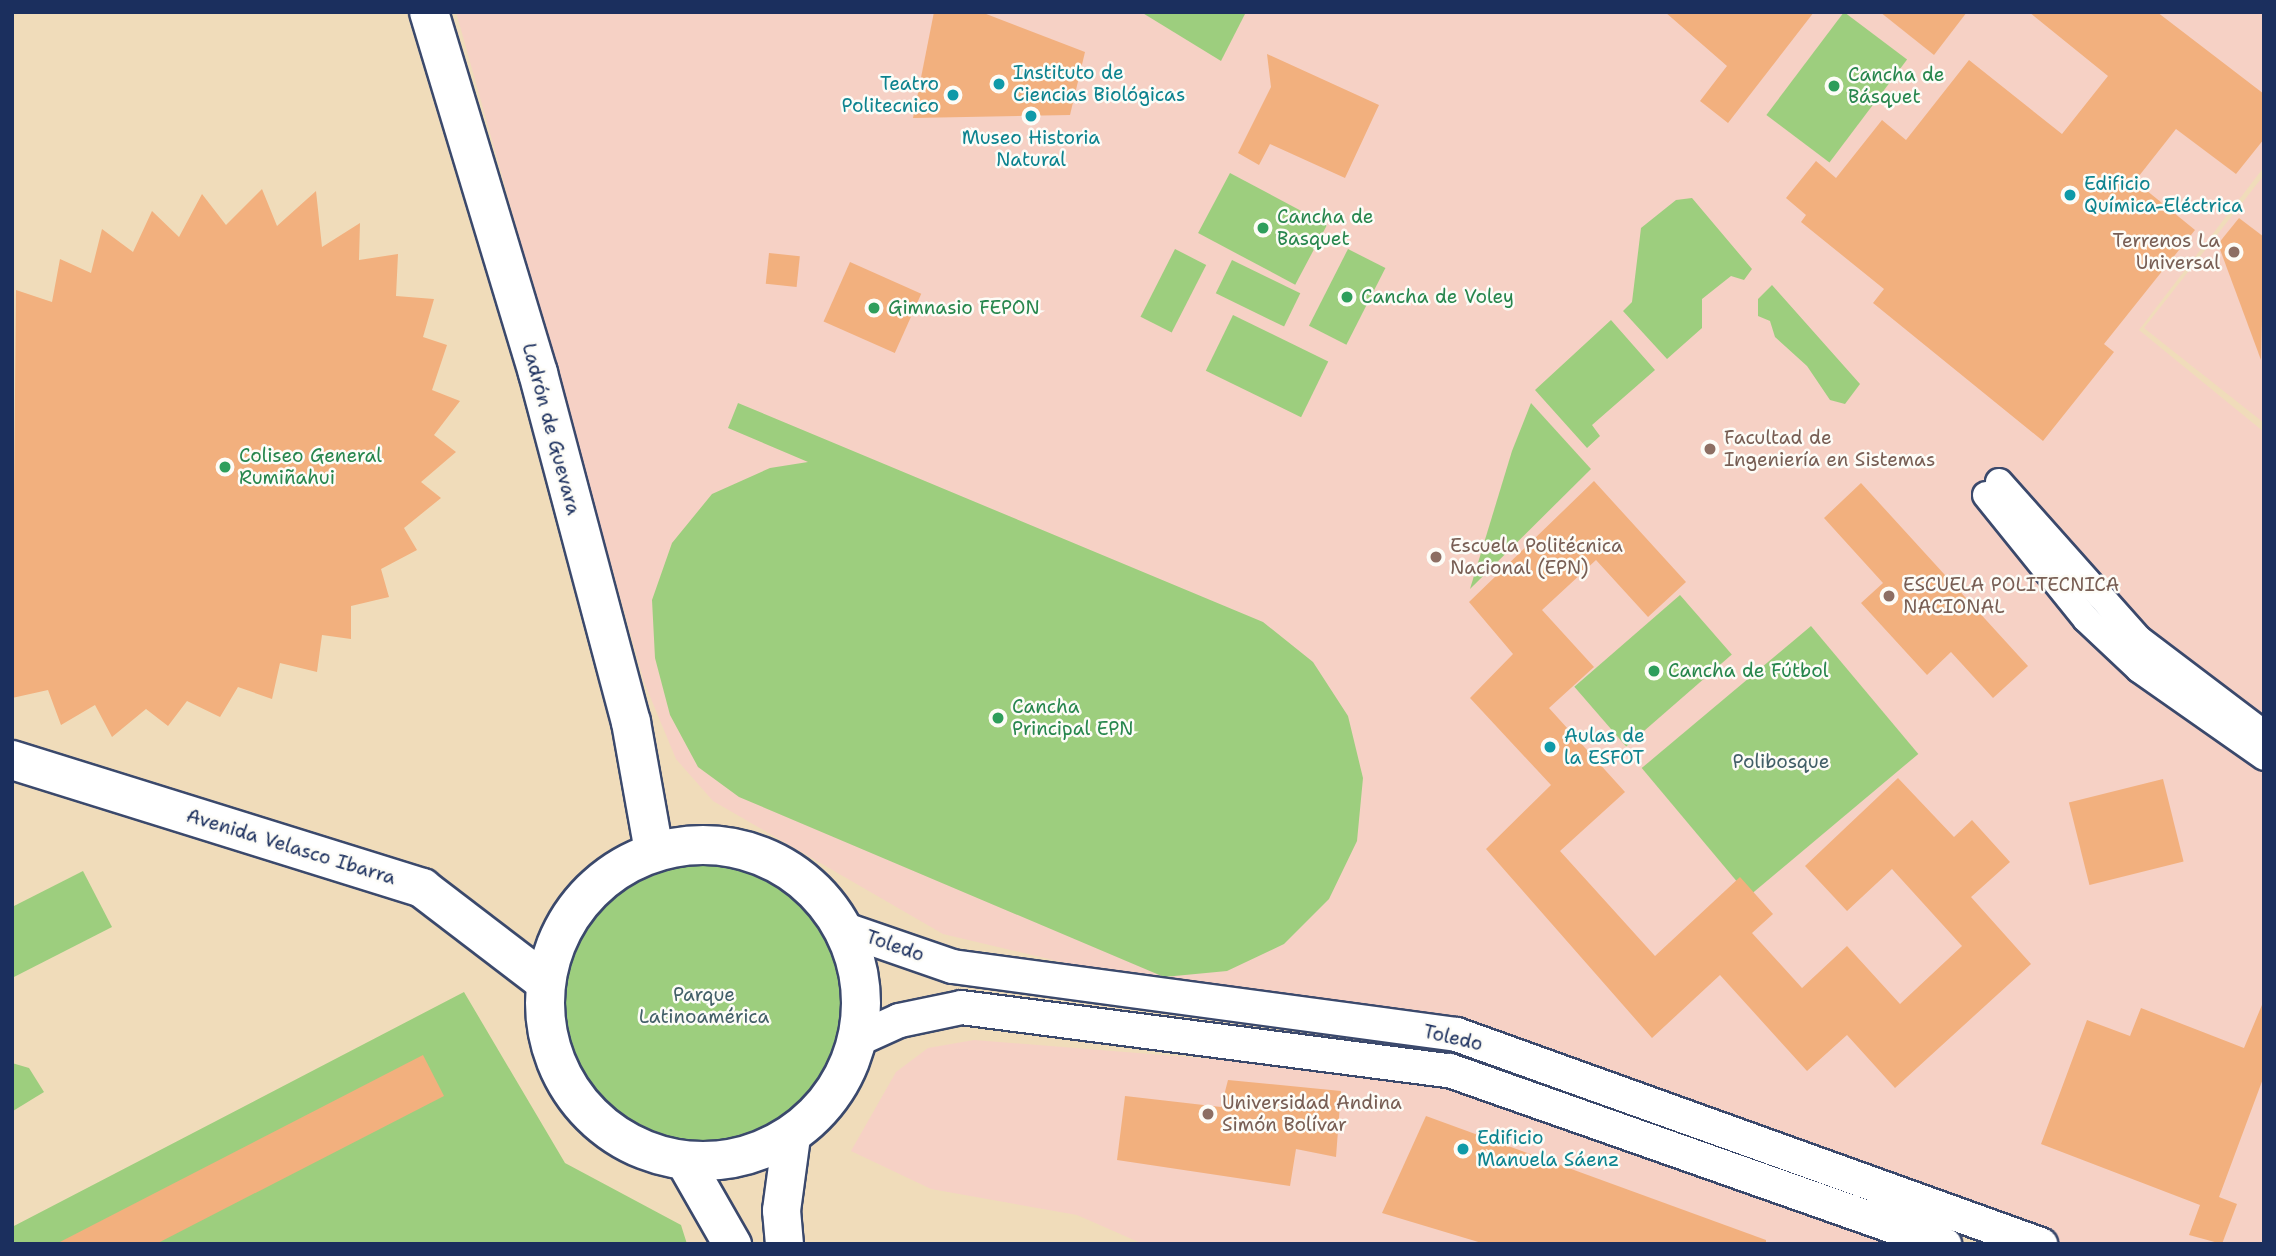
<!DOCTYPE html>
<html>
<head>
<meta charset="utf-8">
<style>
	body { margin:0 }
	#map { position:relative; width:2276px; height:1256px; overflow:hidden; background:#f0dcba; font-family:"Shantell Sans",sans-serif }
	div>[style] { position:absolute }
	.built>* { inset:0; background:#f6d1c5 }
	.green>* { inset:0; background:#9dce7e; transform-origin:0 0 }
	.round { border-radius:50% }
	.building>* { inset:0; background:#f2b07e; transform-origin:0 0 }
	.roads { filter:drop-shadow(2px 0 #3b496c) drop-shadow(-2px 0 #3b496c) drop-shadow(0 2px #3b496c) drop-shadow(0 -2px #3b496c) }
	.minor>* { height:26px; margin:-13px; padding:0 13px; transform-origin:13px; border-radius:13px; background:#fff }
	.tertiary>* { height:33px; margin:-16.5px; padding:0 16.5px; transform-origin:16.5px; border-radius:16.5px; background:#fff }
	.secondary>* { height:37px; margin:-18.5px; padding:0 18.5px; transform-origin:18.5px; border-radius:18.5px; background:#fff }
	.primary>* { height:38px; margin:-19px; padding:0 19px; transform-origin:19px; border-radius:19px; background:#fff }
	.primary>.ring { margin:-19px; padding:0; box-sizing:content-box; background:none; border:38px solid #fff; border-radius:50% }
	.dots>* { width:19px; height:19px; translate:-50% -50%; box-sizing:border-box; border:4px solid #fdfcf7; border-radius:50% }
	span { translate:-50% -50%; white-space:nowrap; text-align:center; line-height:1.15; -webkit-text-stroke:5px #fdfcf7; paint-order:stroke }
	.culture-label { font-size:19px; color:#0d838f }
	.left { translate:0 -50%; text-align:left }
	.right { translate:-100% -50%; text-align:right }
	.leisure-label { font-size:19px; color:#27864d }
	.education-label { font-size:19px; color:#785e54 }
	.street-label { font-size:19px; color:#1b2f5e }
	.park-label { font-size:19px; color:#425f68 }
	.frame { position:absolute; inset:0; border:14px solid #1b2f5e; pointer-events:none }
</style>
</head>
<body>
<div id="map">
	<div class="built">
		<i style="clip-path:polygon(456px 12px,2264px 12px,2264px 167px,2139px 330px,2264px 432px,2264px 1244px,2062px 1244px,1469px 1023px,1108px 973px,943px 934px,713px 801px,676px 759px,644px 682px)"></i>
		<i style="clip-path:polygon(2264px 175px,2264px 423px,2144px 328px)"></i>
		<i style="clip-path:polygon(974px 1040px,1440px 1077px,1906px 1244px,1143px 1244px,1077px 1215px,931px 1189px,851px 1151px,896px 1072px,928px 1048px)"></i>
	</div>
	<div class="green">
		<i style="clip-path:polygon(1141px 12px,1246px 12px,1221px 61px)"></i>
		<i style="left:1844px;top:12px;width:79px;height:129px;rotate:37deg"></i>
		<i style="left:1230px;top:173px;width:110px;height:68px;rotate:28deg"></i>
		<i style="clip-path:polygon(1692px 198px,1752px 269px,1744px 280px,1731px 276px,1702px 299px,1702px 328px,1667px 359px,1623px 311px,1632px 302px,1641px 228px,1676px 200px)"></i>
		<i style="left:1175px;top:249px;width:35px;height:76px;rotate:27deg"></i>
		<i style="left:1348px;top:249px;width:42px;height:86px;rotate:27deg"></i>
		<i style="left:1232px;top:260px;width:76px;height:37px;rotate:26deg"></i>
		<i style="clip-path:polygon(1772px 285px,1860px 384px,1845px 404px,1830px 400px,1807px 366px,1775px 337px,1770px 321px,1758px 316px,1758px 299px)"></i>
		<i style="left:1233px;top:315px;width:106px;height:62px;rotate:26deg"></i>
		<i style="clip-path:polygon(1611px 320px,1655px 370px,1592px 425px,1600px 436px,1587px 448px,1535px 390px)"></i>
		<i style="clip-path:polygon(738px 403px,1263px 622px,1313px 662px,1348px 716px,1363px 778px,1357px 841px,1329px 899px,1284px 944px,1227px 971px,1164px 977px,739px 797px,698px 767px,670px 715px,655px 658px,652px 600px,672px 543px,712px 494px,770px 468px,808px 462px,728px 428px)"></i>
		<i style="clip-path:polygon(1531px 403px,1591px 469px,1470px 589px,1512px 451px)"></i>
		<i style="left:1680px;top:595px;width:79px;height:140px;rotate:49deg"></i>
		<i style="left:1811px;top:626px;width:167px;height:221px;rotate:50deg"></i>
		<i class="round" style="left:563px;top:864px;width:284px;height:284px"></i>
		<i style="clip-path:polygon(83px 871px,112px 927px,12px 978px,12px 907px)"></i>
		<i style="clip-path:polygon(464px 992px,565px 1163px,681px 1225px,687px 1244px,12px 1244px,12px 1227px)"></i>
		<i style="clip-path:polygon(12px 1063px,29px 1068px,44px 1092px,13px 1111px)"></i>
	</div>
	<div class="building">
		<i style="clip-path:polygon(934px 12px,981px 12px,1085px 52px,1070px 115px,913px 118px)"></i>
		<i style="clip-path:polygon(1665px 12px,1814px 12px,1728px 123px,1700px 101px,1727px 66px)"></i>
		<i style="clip-path:polygon(1880px 12px,1967px 12px,1934px 55px)"></i>
		<i style="clip-path:polygon(2029px 12px,2157px 12px,2264px 94px,2264px 139px,2236px 174px,2176px 129px,2135px 181px,2195px 230px,2104px 344px,2114px 352px,2043px 441px,1873px 303px,1884px 289px,1801px 222px,1806px 215px,1786px 198px,1816px 161px,1836px 178px,1882px 120px,1906px 140px,1969px 60px,2062px 134px,2108px 76px)"></i>
		<i style="clip-path:polygon(1267px 54px,1379px 105px,1345px 178px,1270px 144px,1259px 165px,1238px 153px,1271px 87px)"></i>
		<i style="clip-path:polygon(262px 189px,277px 226px,316px 191px,322px 247px,360px 223px,359px 260px,398px 254px,396px 296px,434px 299px,423px 337px,447px 345px,432px 390px,460px 401px,434px 435px,456px 452px,421px 482px,441px 498px,404px 528px,417px 550px,381px 569px,389px 597px,351px 606px,351px 639px,322px 635px,317px 672px,280px 663px,272px 699px,238px 687px,220px 717px,187px 701px,168px 726px,146px 709px,112px 737px,95px 705px,61px 725px,48px 690px,12px 698px,16px 290px,52px 302px,60px 259px,91px 273px,102px 229px,133px 252px,152px 211px,179px 237px,202px 194px,226px 225px)"></i>
		<i style="clip-path:polygon(2239px 218px,2264px 237px,2261px 360px,2218px 244px)"></i>
		<i style="left:769px;top:253px;width:31px;height:31px;rotate:6deg"></i>
		<i style="left:850px;top:262px;width:78px;height:65px;rotate:24deg"></i>
		<i style="clip-path:polygon(1594px 481px,1686px 582px,1648px 617px,1596px 560px,1542px 610px,1594px 667px,1549px 708px,1625px 792px,1560px 851px,1655px 956px,1740px 877px,1773px 914px,1752px 933px,1802px 988px,1847px 946px,1900px 1004px,1962px 946px,1892px 869px,1847px 911px,1805px 866px,1898px 778px,1954px 837px,1972px 820px,2010px 862px,1971px 897px,2031px 964px,1895px 1088px,1847px 1035px,1807px 1071px,1720px 975px,1652px 1038px,1486px 849px,1551px 785px,1470px 698px,1513px 654px,1469px 602px)"></i>
		<i style="clip-path:polygon(1861px 483px,2028px 666px,1993px 698px,1951px 652px,1927px 675px,1861px 603px,1883px 583px,1824px 518px)"></i>
		<i style="left:2163px;top:779px;width:85px;height:97px;rotate:76deg"></i>
		<i style="clip-path:polygon(2264px 1000px,2264px 1076px,2219px 1197px,2237px 1204px,2222px 1244px,2189px 1235px,2200px 1205px,2041px 1144px,2087px 1020px,2130px 1036px,2141px 1008px,2244px 1048px)"></i>
		<i style="clip-path:polygon(423px 1055px,444px 1096px,156px 1244px,56px 1244px)"></i>
		<i style="clip-path:polygon(1228px 1080px,1341px 1091px,1336px 1157px,1296px 1149px,1290px 1186px,1117px 1160px,1125px 1096px,1221px 1107px)"></i>
		<i style="clip-path:polygon(1426px 1116px,1766px 1240px,1766px 1244px,1485px 1244px,1382px 1213px)"></i>
	</div>
	<div class="roads">
		<div class="minor">
			<i style="left:1999px;top:482px;width:210px;rotate:48.3deg"></i>
			<i style="left:2139px;top:639px;width:157px;rotate:37.2deg"></i>
			<i style="left:1986px;top:495px;width:159px;rotate:51.1deg"></i>
			<i style="left:2086px;top:619px;width:73px;rotate:43.3deg"></i>
			<i style="left:2139px;top:669px;width:153px;rotate:35.1deg"></i>
		</div>
		<div class="tertiary">
			<i style="left:842px;top:928px;width:116px;rotate:19.1deg"></i>
			<i style="left:952px;top:966px;width:509px;rotate:7.68deg"></i>
			<i style="left:1456px;top:1034px;width:621px;rotate:19.78deg"></i>
			<i style="left:857px;top:1039px;width:46px;rotate:-24.3deg"></i>
			<i style="left:899px;top:1020px;width:63px;rotate:-11.8deg"></i>
			<i style="left:961px;top:1007px;width:492px;rotate:7.4deg"></i>
			<i style="left:1449px;top:1070px;width:525px;rotate:19.37deg"></i>
		</div>
		<div class="secondary">
			<i style="left:685px;top:1162px;width:95px;rotate:60.2deg"></i>
			<i style="left:784px;top:1244px;width:34px;rotate:-95deg"></i>
			<i style="left:781px;top:1210px;width:75px;rotate:-82.3deg"></i>
		</div>
		<div class="primary">
			<i style="left:429px;top:12px;width:377px;rotate:73.2deg"></i>
			<i style="left:538px;top:373px;width:361px;rotate:75.1deg"></i>
			<i style="left:631px;top:722px;width:131px;rotate:79.9deg"></i>
			<i style="left:12px;top:760px;width:430px;rotate:17.3deg"></i>
			<i style="left:422px;top:888px;width:155px;rotate:37.4deg"></i>
			<i class="ring" style="left:545px;top:845px;width:278px;height:278px"></i>
		</div>
	</div>
	<div class="dots">
		<i style="left:999px;top:84px;background:#0f9aa8"></i>
		<i style="left:1834px;top:86px;background:#2e9e5b"></i>
		<i style="left:953px;top:95px;background:#0f9aa8"></i>
		<i style="left:1031px;top:116px;background:#0f9aa8"></i>
		<i style="left:2070px;top:195px;background:#0f9aa8"></i>
		<i style="left:1263px;top:228px;background:#2e9e5b"></i>
		<i style="left:2234px;top:252px;background:#8d6e63"></i>
		<i style="left:1347px;top:297px;background:#2e9e5b"></i>
		<i style="left:874px;top:308px;background:#2e9e5b"></i>
		<i style="left:1710px;top:449px;background:#8d6e63"></i>
		<i style="left:225px;top:467px;background:#2e9e5b"></i>
		<i style="left:1436px;top:557px;background:#8d6e63"></i>
		<i style="left:1889px;top:596px;background:#8d6e63"></i>
		<i style="left:1654px;top:671px;background:#2e9e5b"></i>
		<i style="left:998px;top:718px;background:#2e9e5b"></i>
		<i style="left:1550px;top:747px;background:#0f9aa8"></i>
		<i style="left:1208px;top:1114px;background:#8d6e63"></i>
		<i style="left:1463px;top:1149px;background:#0f9aa8"></i>
	</div>
	<div class="culture-label">
		<span class="left" style="left:1013px;top:84px">Instituto de<br>Ciencias Biológicas</span>
		<span class="right" style="left:939px;top:95px">Teatro<br>Politecnico</span>
		<span style="left:1031px;top:149px">Museo Historia<br>Natural</span>
		<span class="left" style="left:2084px;top:195px">Edificio<br>Química-Eléctrica</span>
		<span class="left" style="left:1564px;top:747px">Aulas de<br>la ESFOT</span>
		<span class="left" style="left:1477px;top:1149px">Edificio<br>Manuela Sáenz</span>
	</div>
	<div class="leisure-label">
		<span class="left" style="left:1848px;top:86px">Cancha de<br>Básquet</span>
		<span class="left" style="left:1277px;top:228px">Cancha de<br>Basquet</span>
		<span class="left" style="left:1361px;top:297px">Cancha de Voley</span>
		<span class="left" style="left:888px;top:308px">Gimnasio FEPON</span>
		<span class="left" style="left:239px;top:467px">Coliseo General<br>Rumiñahui</span>
		<span class="left" style="left:1668px;top:671px">Cancha de Fútbol</span>
		<span class="left" style="left:1012px;top:718px">Cancha<br>Principal EPN</span>
	</div>
	<div class="education-label">
		<span class="right" style="left:2220px;top:252px">Terrenos La<br>Universal</span>
		<span class="left" style="left:1724px;top:449px">Facultad de<br>Ingeniería en Sistemas</span>
		<span class="left" style="left:1450px;top:557px">Escuela Politécnica<br>Nacional (EPN)</span>
		<span class="left" style="left:1903px;top:596px">ESCUELA POLITECNICA<br>NACIONAL</span>
		<span class="left" style="left:1222px;top:1114px">Universidad Andina<br>Simón Bolívar</span>
	</div>
	<div class="street-label">
		<span style="left:551px;top:429px;rotate:75deg">Ladrón de Guevara</span>
		<span style="left:291px;top:847px;rotate:17deg">Avenida Velasco Ibarra</span>
		<span style="left:895px;top:946px;rotate:19deg">Toledo</span>
		<span style="left:1453px;top:1038px;rotate:13deg">Toledo</span>
	</div>
	<div class="park-label">
		<span style="left:1781px;top:762px">Polibosque</span>
		<span style="left:704px;top:1006px">Parque<br>Latinoamérica</span>
	</div>
	<div class="frame"></div>
</div>
</body>
</html>
